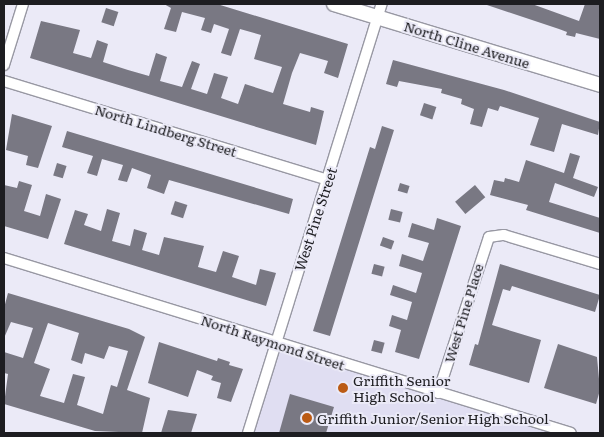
<!DOCTYPE html>
<html>
<head>
<meta charset="utf-8">
<style>
	body { margin:0 }
	#map { position:relative; width:604px; height:437px; overflow:hidden; background:#ebeaf7; font-family:Literata,serif }
	div>[style] { position:absolute }
	.built>* { inset:0; background:#e0def2 }
	.building>* { inset:0; background:#797883; transform-origin:0 0 }
	.roads { filter:drop-shadow(1px 0 #9898a3) drop-shadow(-1px 0 #9898a3) drop-shadow(0 1px #9898a3) drop-shadow(0 -1px #9898a3) }
	.street>* { height:10px; margin:-5px; padding:0 5px; transform-origin:5px; border-radius:5px; background:#fff }
	.secondary>* { height:14px; margin:-7px; padding:0 7px; transform-origin:7px; border-radius:7px; background:#fff }
	.dots>* { width:14px; height:14px; translate:-50% -50%; box-sizing:border-box; border:2px solid #ebeaf7; border-radius:50% }
	span { translate:-50% -50%; white-space:nowrap; text-align:center; line-height:1.15; -webkit-text-stroke:4px #ebeaf7; paint-order:stroke }
	.street-label { font-size:14px; color:#1d1d21 }
	.poi-label { font-size:14px; color:#1d1d21 }
	.left { translate:0 -50%; text-align:left }
	.frame { position:absolute; inset:0; border:5px solid #1d1d21; pointer-events:none }
</style>
</head>
<body>
<div id="map">
	<div class="built">
		<i style="clip-path:polygon(276px 343px,573px 433px,248px 433px)"></i>
	</div>
	<div class="building">
		<i style="clip-path:polygon(164px 4px,217px 4px,348px 44px,338px 78px,324px 73px,328px 61px,300px 53px,292px 73px,283px 104px,310px 112px,311px 107px,324px 111px,316px 145px,30px 58px,41px 21px,80px 30px,73px 53px,91px 58px,97px 40px,108px 44px,103px 62px,128px 70px,149px 76px,156px 53px,167px 57px,160px 81px,182px 87px,192px 61px,200px 64px,191px 89px,207px 94px,214px 73px,228px 77px,221px 98px,238px 104px,245px 84px,273px 93px,282px 67px,254px 59px,261px 35px,240px 29px,231px 56px,221px 53px,229px 29px,214px 24px,211px 33px,201px 30px,205px 18px,182px 12px,176px 32px,164px 29px,171px 8px)"></i>
		<i style="clip-path:polygon(484px 4px,532px 4px,579px 21px,585px 4px,600px 4px,600px 39px,576px 33px,575px 37px,566px 35px,567px 32px,559px 29px)"></i>
		<i style="left:106px;top:8px;width:13px;height:15px;rotate:18deg"></i>
		<i style="clip-path:polygon(393px 60px,504px 90px,600px 122px,598px 135px,562px 124px,554px 152px,530px 145px,539px 118px,500px 106px,498px 111px,488px 108px,482px 127px,470px 124px,474px 109px,461px 104px,462px 99px,441px 93px,442px 89px,399px 81px,397px 87px,386px 84px)"></i>
		<i style="left:424px;top:103px;width:13px;height:13px;rotate:18deg"></i>
		<i style="clip-path:polygon(12px 114px,52px 126px,38px 168px,26px 165px,28px 156px,6px 150px)"></i>
		<i style="clip-path:polygon(382px 126px,394px 130px,330px 336px,313px 331px,370px 147px,375px 149px)"></i>
		<i style="clip-path:polygon(67px 131px,293px 199px,289px 214px,169px 180px,164px 194px,147px 188px,151px 175px,132px 168px,127px 182px,118px 180px,123px 165px,102px 159px,97px 176px,87px 173px,93px 156px,62px 147px)"></i>
		<i style="clip-path:polygon(570px 153px,580px 156px,573px 178px,598px 187px,594px 197px,555px 183px,549px 202px,600px 218px,600px 233px,526px 210px,528px 205px,490px 195px,494px 180px,504px 182px,505px 178px,519px 182px,526px 160px,564px 173px)"></i>
		<i style="left:57px;top:163px;width:10px;height:13px;rotate:17deg"></i>
		<i style="clip-path:polygon(19px 181px,32px 185px,24px 211px,40px 216px,46px 194px,61px 199px,48px 239px,4px 226px,4px 185px,17px 188px)"></i>
		<i style="left:400px;top:183px;width:10px;height:8px;rotate:17deg"></i>
		<i style="left:475px;top:185px;width:16px;height:26px;rotate:50deg"></i>
		<i style="left:175px;top:201px;width:13px;height:14px;rotate:18deg"></i>
		<i style="clip-path:polygon(107px 209px,120px 213px,112px 241px,130px 246px,134px 229px,147px 233px,142px 250px,159px 255px,164px 237px,204px 246px,198px 267px,216px 272px,223px 251px,239px 256px,232px 277px,256px 285px,260px 269px,276px 273px,266px 306px,64px 244px,75px 210px,88px 214px,84px 225px,101px 231px)"></i>
		<i style="left:391px;top:209px;width:12px;height:11px;rotate:14deg"></i>
		<i style="clip-path:polygon(437px 218px,461px 226px,419px 359px,395px 352px,401px 330px,389px 326px,392px 315px,407px 320px,412px 302px,390px 295px,393px 285px,416px 293px,422px 273px,399px 266px,402px 254px,423px 261px,429px 243px,408px 237px,412px 223px,434px 230px)"></i>
		<i style="left:383px;top:237px;width:12px;height:9px;rotate:20deg"></i>
		<i style="left:374px;top:264px;width:11px;height:10px;rotate:15deg"></i>
		<i style="clip-path:polygon(500px 264px,600px 295px,595px 312px,512px 286px,510px 291px,503px 289px,492px 325px,541px 340px,529px 383px,469px 365px,475px 344px,478px 345px)"></i>
		<i style="clip-path:polygon(evenodd,8px 293px,129px 329px,145px 337px,127px 390px,150px 398px,142px 433px,95px 431px,4px 404px,8px 374px,4px 373px,4px 352px,23px 358px,33px 328px,11px 322px,4px 338px,4px 308px,8px 293px,48px 323px,79px 333px,71px 360px,82px 364px,85px 353px,104px 359px,109px 346px,128px 351px,117px 387px,111px 385px,103px 414px,77px 405px,85px 377px,73px 374px,64px 403px,40px 396px,50px 369px,34px 363px,48px 323px)"></i>
		<i style="left:374px;top:340px;width:11px;height:11px;rotate:15deg"></i>
		<i style="clip-path:polygon(159px 342px,217px 361px,218px 358px,230px 362px,229px 365px,243px 369px,231px 402px,217px 398px,221px 383px,211px 380px,213px 376px,197px 370px,188px 397px,148px 383px)"></i>
		<i style="clip-path:polygon(558px 344px,597px 357px,600px 390px,596px 404px,544px 388px)"></i>
		<i style="clip-path:polygon(290px 394px,334px 407px,326px 433px,279px 433px)"></i>
		<i style="clip-path:polygon(168px 410px,197px 414px,191px 433px,161px 433px)"></i>
	</div>
	<div class="roads">
		<div class="street">
			<i style="left:4px;top:65px;width:64px;rotate:-72.7deg"></i>
			<i style="left:4px;top:81px;width:339px;rotate:17deg"></i>
			<i style="left:4px;top:258px;width:593px;rotate:17.15deg"></i>
			<i style="left:438px;top:393px;width:164px;rotate:-71.9deg"></i>
			<i style="left:489px;top:237px;width:15px;rotate:-8deg"></i>
			<i style="left:504px;top:235px;width:100px;rotate:16.8deg"></i>
			<i style="left:248px;top:433px;width:449px;rotate:-72.7deg"></i>
		</div>
		<div class="secondary">
			<i style="left:334px;top:4px;width:278px;rotate:16.9deg"></i>
		</div>
	</div>
	<div class="dots">
		<i style="left:343px;top:388px;background:#bb5b15"></i>
		<i style="left:307px;top:418px;background:#bb5b15"></i>
	</div>
	<div class="street-label">
		<span style="left:467px;top:44px;rotate:17deg">North Cline Avenue</span>
		<span style="left:166px;top:130px;rotate:17deg">North Lindberg Street</span>
		<span style="left:315px;top:219px;rotate:-72deg">West Pine Street</span>
		<span style="left:463px;top:313px;rotate:-73deg">West Pine Place</span>
		<span style="left:273px;top:342px;rotate:18deg">North Raymond Street</span>
	</div>
	<div class="poi-label">
		<span class="left" style="left:353px;top:388px">Griffith Senior<br>High School</span>
		<span class="left" style="left:317px;top:418px">Griffith Junior/Senior High School</span>
	</div>
	<div class="frame"></div>
</div>
</body>
</html>
